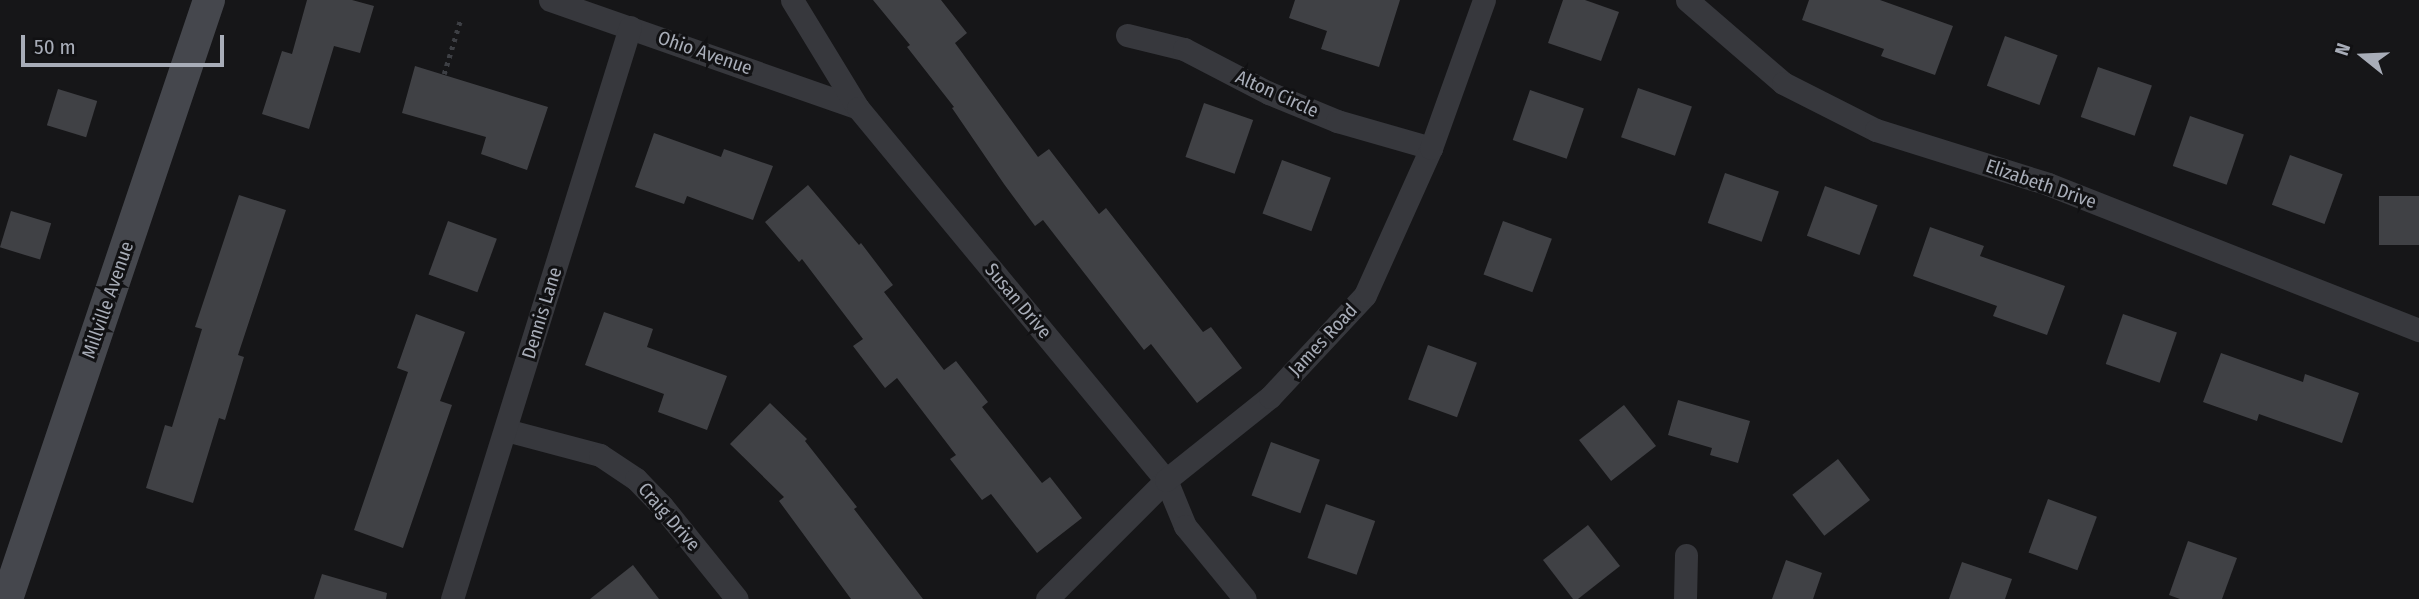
<!DOCTYPE html>
<html>
<head>
<meta charset="utf-8">
<style>
	body { margin:0 }
	#map { position:relative; width:2419px; height:599px; overflow:hidden; background:#161618; font-family:"Fira Sans Condensed",sans-serif }
	div>[style] { position:absolute }
	.building>* { inset:0; background:#404145; transform-origin:0 0 }
	.path>* { height:4.5px; margin-top:-2.25px; transform-origin:0; background:repeating-linear-gradient(90deg,#3d3f44 0 3.5px,transparent 0 8.5px) }
	.street>* { height:23px; margin:-11.5px; padding:0 11.5px; transform-origin:11.5px; border-radius:11.5px; background:#37383d }
	.secondary>* { height:32px; margin:-16px; padding:0 16px; transform-origin:16px; border-radius:16px; background:#45474d }
	span { translate:-50% -50%; white-space:nowrap; text-align:center; line-height:1.15; -webkit-text-stroke:6px #111113; paint-order:stroke }
	.street-label { font-size:19px; color:#a8adb8 }
	.north { position:absolute; left:2328px; top:21px; width:70px; height:70px; -webkit-text-stroke:5px #111113; paint-order:stroke; rotate:288deg; font-size:19px; font-weight:700; line-height:28px; text-align:center; color:#a8adb8 }
	.north::after { content:''; display:block; margin:auto; width:24px; height:32px; background:#a8adb8; clip-path:polygon(50% 0,100% 100%,50% 72%,0 100%) }
	.scale { position:absolute; left:21px; top:35px; width:203px; height:32px; box-sizing:border-box; border:4px solid #a8adb8; border-top:0; padding-left:9px; font-size:21px; line-height:24px; white-space:nowrap; color:#a8adb8; -webkit-text-stroke:5px #111113; paint-order:stroke }
</style>
</head>
<body>
<div id="map">
	<div class="building">
		<i style="clip-path:polygon(307px 0,352px 0,374px 6px,360px 53px,334px 46px,309px 129px,262px 114px,282px 51px,292px 54px)"></i>
		<i style="clip-path:polygon(873px 0,941px 0,967px 33px,955px 43px,1038px 157px,1049px 149px,1099px 214px,1106px 208px,1203px 332px,1211px 327px,1242px 368px,1197px 403px,1151px 344px,1144px 350px,1043px 220px,1035px 226px,1004px 184px,952px 108px,954px 107px,907px 47px,910px 45px)"></i>
		<i style="clip-path:polygon(1295px 0,1400px 0,1379px 67px,1321px 49px,1327px 31px,1289px 18px)"></i>
		<i style="clip-path:polygon(1563px 0,1585px 0,1619px 12px,1601px 61px,1548px 43px)"></i>
		<i style="clip-path:polygon(1809px 0,1880px 0,1953px 26px,1935px 75px,1881px 56px,1884px 49px,1802px 20px)"></i>
		<i style="left:2005px;top:36px;width:56px;height:53px;rotate:20deg"></i>
		<i style="clip-path:polygon(415px 66px,548px 107px,527px 170px,481px 154px,486px 137px,402px 113px)"></i>
		<i style="left:2098px;top:67px;width:57px;height:53px;rotate:19deg"></i>
		<i style="left:1638px;top:88px;width:57px;height:52px;rotate:19deg"></i>
		<i style="left:58px;top:89px;width:41px;height:38px;rotate:17deg"></i>
		<i style="left:1530px;top:90px;width:57px;height:53px;rotate:19deg"></i>
		<i style="left:1204px;top:103px;width:52px;height:57px;rotate:19deg"></i>
		<i style="left:2190px;top:116px;width:57px;height:53px;rotate:19deg"></i>
		<i style="clip-path:polygon(654px 133px,721px 157px,724px 149px,773px 166px,753px 220px,687px 196px,684px 204px,635px 187px)"></i>
		<i style="left:2290px;top:155px;width:56px;height:53px;rotate:20deg"></i>
		<i style="left:1282px;top:160px;width:52px;height:57px;rotate:20deg"></i>
		<i style="left:1725px;top:173px;width:57px;height:53px;rotate:19deg"></i>
		<i style="clip-path:polygon(808px 185px,859px 245px,861px 243px,893px 285px,884px 292px,944px 370px,956px 361px,988px 402px,982px 407px,1042px 483px,1050px 477px,1082px 518px,1037px 553px,991px 494px,982px 500px,950px 459px,956px 455px,897px 378px,885px 388px,853px 346px,863px 339px,802px 259px,799px 262px,765px 222px)"></i>
		<i style="left:1825px;top:186px;width:56px;height:53px;rotate:20deg"></i>
		<i style="clip-path:polygon(239px 195px,286px 210px,238px 355px,244px 357px,225px 420px,219px 418px,193px 503px,146px 488px,165px 425px,172px 427px,202px 329px,195px 327px)"></i>
		<i style="left:2419px;top:196px;width:49px;height:40px;rotate:90deg"></i>
		<i style="left:11px;top:211px;width:42px;height:38px;rotate:17deg"></i>
		<i style="left:448px;top:221px;width:52px;height:57px;rotate:20deg"></i>
		<i style="left:1503px;top:221px;width:52px;height:57px;rotate:20deg"></i>
		<i style="clip-path:polygon(1930px 227px,1984px 246px,1980px 256px,2065px 286px,2047px 335px,1993px 316px,1997px 306px,1913px 276px)"></i>
		<i style="clip-path:polygon(604px 312px,653px 329px,647px 347px,727px 376px,707px 430px,658px 412px,664px 394px,585px 365px)"></i>
		<i style="clip-path:polygon(416px 314px,465px 332px,440px 401px,452px 405px,403px 548px,354px 530px,408px 372px,397px 368px)"></i>
		<i style="left:2123px;top:314px;width:57px;height:53px;rotate:19deg"></i>
		<i style="left:1428px;top:345px;width:52px;height:58px;rotate:20deg"></i>
		<i style="clip-path:polygon(2221px 353px,2303px 382px,2305px 374px,2359px 393px,2342px 443px,2259px 414px,2257px 421px,2203px 402px)"></i>
		<i style="clip-path:polygon(1678px 400px,1750px 421px,1738px 463px,1710px 455px,1712px 448px,1668px 435px)"></i>
		<i style="clip-path:polygon(770px 403px,807px 439px,805px 441px,857px 507px,854px 509px,923px 599px,851px 599px,779px 501px,784px 497px,730px 444px)"></i>
		<i style="left:1624px;top:405px;width:52px;height:57px;rotate:52deg"></i>
		<i style="left:1271px;top:442px;width:52px;height:57px;rotate:20deg"></i>
		<i style="left:1838px;top:459px;width:52px;height:58px;rotate:52deg"></i>
		<i style="left:2048px;top:499px;width:52px;height:57px;rotate:20deg"></i>
		<i style="left:1326px;top:504px;width:52px;height:57px;rotate:19deg"></i>
		<i style="clip-path:polygon(1588px 525px,1620px 566px,1578px 599px,1573px 599px,1543px 560px)"></i>
		<i style="clip-path:polygon(2188px 541px,2237px 558px,2222px 599px,2180px 599px,2169px 595px)"></i>
		<i style="clip-path:polygon(1786px 560px,1822px 573px,1813px 599px,1772px 599px)"></i>
		<i style="clip-path:polygon(1962px 562px,2012px 579px,2005px 599px,1949px 599px)"></i>
		<i style="clip-path:polygon(633px 565px,659px 599px,590px 599px)"></i>
		<i style="clip-path:polygon(322px 574px,387px 593px,386px 599px,314px 599px)"></i>
	</div>
	<div class="path">
		<i style="left:444px;top:74px;width:55px;rotate:-73.2deg"></i>
	</div>
	<div class="street">
		<i style="left:550px;top:0;width:326px;rotate:19.3deg"></i>
		<i style="left:792px;top:0;width:127px;rotate:58.6deg"></i>
		<i style="left:858px;top:108px;width:483px;rotate:50.4deg"></i>
		<i style="left:1166px;top:480px;width:50px;rotate:67.6deg"></i>
		<i style="left:1185px;top:526px;width:94px;rotate:50.6deg"></i>
		<i style="left:1687px;top:0;width:127px;rotate:40.8deg"></i>
		<i style="left:1783px;top:83px;width:104px;rotate:26.8deg"></i>
		<i style="left:1876px;top:130px;width:180px;rotate:17.4deg"></i>
		<i style="left:2048px;top:184px;width:399px;rotate:21.5deg"></i>
		<i style="left:1127px;top:35px;width:59px;rotate:13.8deg"></i>
		<i style="left:1184px;top:49px;width:96px;rotate:27.4deg"></i>
		<i style="left:1269px;top:93px;width:74px;rotate:22.4deg"></i>
		<i style="left:1337px;top:121px;width:98px;rotate:16deg"></i>
		<i style="left:506px;top:430px;width:97px;rotate:14.9deg"></i>
		<i style="left:600px;top:455px;width:43px;rotate:33.7deg"></i>
		<i style="left:636px;top:479px;width:37px;rotate:46deg"></i>
		<i style="left:662px;top:506px;width:119px;rotate:51.1deg"></i>
		<i style="left:452px;top:599px;width:599px;rotate:-72.71deg"></i>
		<i style="left:1047px;top:599px;width:168px;rotate:-45deg"></i>
		<i style="left:1166px;top:480px;width:133px;rotate:-38.6deg"></i>
		<i style="left:1270px;top:397px;width:139px;rotate:-47deg"></i>
		<i style="left:1365px;top:295px;width:161px;rotate:-65.8deg"></i>
		<i style="left:1431px;top:148px;width:157px;rotate:-70.3deg"></i>
		<i style="left:1685px;top:599px;width:44px;rotate:-88.7deg"></i>
	</div>
	<div class="secondary">
		<i style="left:7px;top:599px;width:632px;rotate:-71.36deg"></i>
	</div>
	<div class="street-label">
		<span style="left:705px;top:53px;rotate:19deg">Ohio Avenue</span>
		<span style="left:1277px;top:94px;rotate:24deg">Alton Circle</span>
		<span style="left:2041px;top:184px;rotate:19deg">Elizabeth Drive</span>
		<span style="left:108px;top:300px;rotate:-71deg">Millville Avenue</span>
		<span style="left:1018px;top:301px;rotate:50deg">Susan Drive</span>
		<span style="left:542px;top:313px;rotate:-73deg">Dennis Lane</span>
		<span style="left:1323px;top:340px;rotate:-47deg">James Road</span>
		<span style="left:669px;top:517px;rotate:49deg">Craig Drive</span>
	</div>
	<div class="north">N</div>
	<div class="scale">50 m</div>
</div>
</body>
</html>
